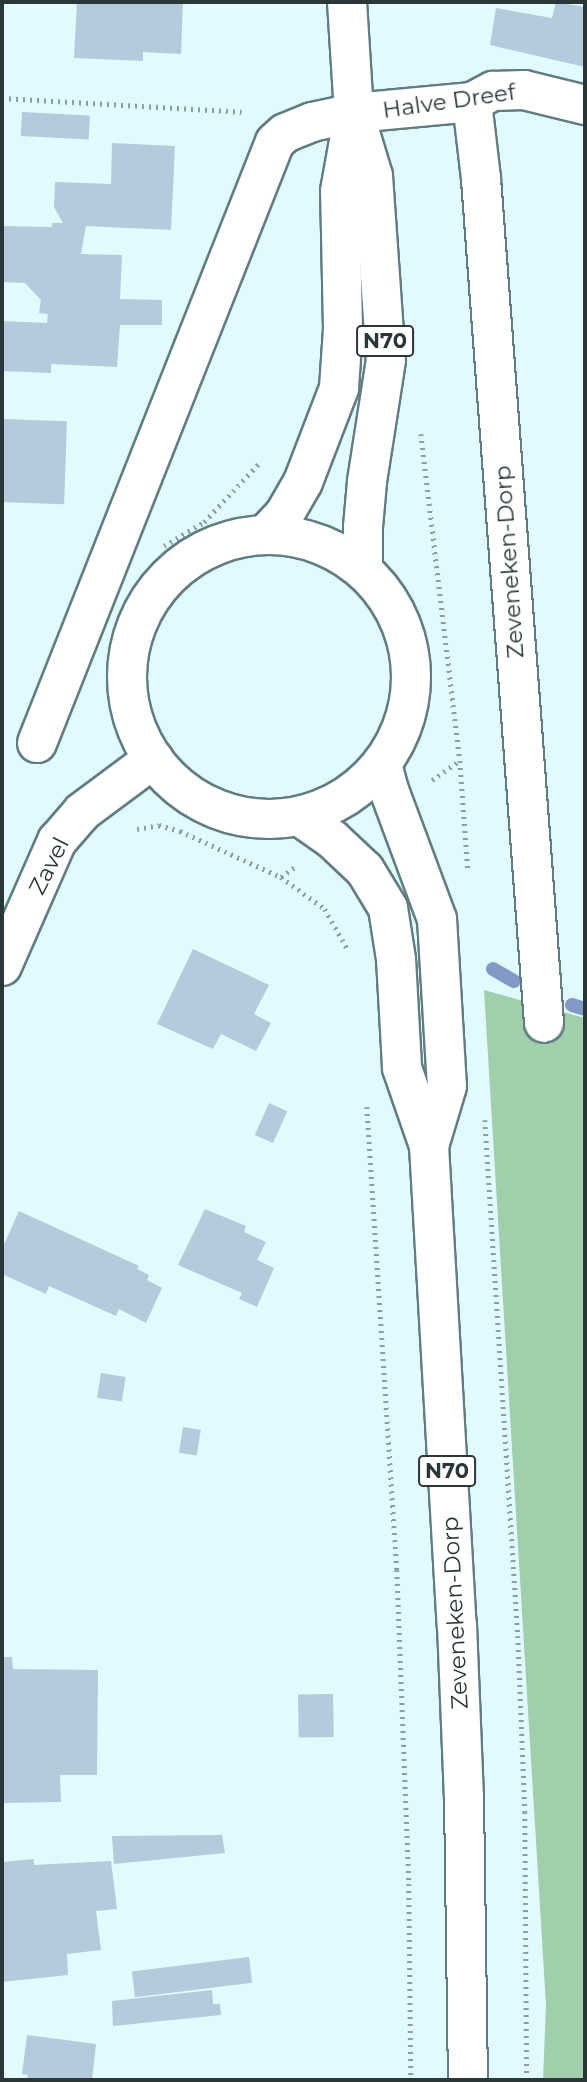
<!DOCTYPE html>
<html>
<head>
<meta charset="utf-8">
<style>
	body { margin:0 }
	#map { position:relative; width:587px; height:2082px; overflow:hidden; background:#e1fafe; font-family:Montserrat,sans-serif }
	div>[style] { position:absolute }
	.green>* { inset:0; background:#a0cfab }
	.stream>* { height:14px; margin:-7px; padding:0 7px; transform-origin:7px; border-radius:7px; background:#839ac7 }
	.building>* { inset:0; background:#b3cbda; transform-origin:0 0 }
	.path>* { height:4.5px; margin-top:-2.25px; transform-origin:0; background:repeating-linear-gradient(90deg,#8b9ea1 0 2px,transparent 0 7px) }
	.roads { filter:drop-shadow(2px 0 #617d82) drop-shadow(-2px 0 #617d82) drop-shadow(0 2px #617d82) drop-shadow(0 -2px #617d82) }
	.minor>* { height:38px; margin:-19px; padding:0 19px; transform-origin:19px; border-radius:19px; background:#fff }
	.primary>* { height:38px; margin:-19px; padding:0 19px; transform-origin:19px; border-radius:19px; background:#fff }
	.primary>.ring { margin:-19px; padding:0; box-sizing:content-box; background:none; border:38px solid #fff; border-radius:50% }
	span { translate:-50% -50%; white-space:nowrap; text-align:center; line-height:1.15; -webkit-text-stroke:6px #fff; paint-order:stroke }
	.shield-label span { padding:2px 5px; background:#fff; border:2px solid; border-radius:5px; -webkit-text-stroke-width:0 }
	.shield-label { font-size:21px; color:#2a3638; font-weight:700 }
	.street-label { font-size:23px; color:#2a3638 }
	.frame { position:absolute; inset:0; border:4px solid #2a3638; pointer-events:none }
</style>
</head>
<body>
<div id="map">
	<div class="green">
		<i style="clip-path:polygon(484px 990px,585px 1018px,585px 2080px,543px 2080px,546px 2005px)"></i>
	</div>
	<div class="stream">
		<i style="left:493px;top:969px;width:24px;rotate:30deg"></i>
		<i style="left:572px;top:1005px;width:14px;rotate:17deg"></i>
	</div>
	<div class="building">
		<i style="clip-path:polygon(77px 2px,183px 2px,181px 54px,143px 52px,143px 61px,74px 58px)"></i>
		<i style="clip-path:polygon(556px 2px,585px 7px,585px 67px,490px 45px,496px 8px,552px 18px)"></i>
		<i style="left:22px;top:112px;width:68px;height:24px;rotate:3deg"></i>
		<i style="clip-path:polygon(112px 143px,175px 146px,171px 230px,86px 226px,81px 254px,122px 255px,120px 299px,162px 300px,162px 325px,120px 325px,117px 367px,51px 364px,51px 373px,2px 371px,2px 321px,47px 323px,48px 314px,39px 313px,41px 300px,25px 283px,2px 282px,2px 226px,52px 227px,52px 223px,63px 223px,54px 207px,55px 182px,111px 184px)"></i>
		<i style="left:2px;top:419px;width:65px;height:83px;rotate:2deg"></i>
		<i style="clip-path:polygon(193px 949px,269px 985px,254px 1014px,271px 1023px,256px 1051px,221px 1034px,213px 1049px,157px 1024px)"></i>
		<i style="left:269px;top:1103px;width:20px;height:35px;rotate:24deg"></i>
		<i style="clip-path:polygon(205px 1209px,246px 1226px,244px 1232px,266px 1242px,257px 1260px,274px 1268px,257px 1307px,239px 1299px,242px 1293px,178px 1265px)"></i>
		<i style="clip-path:polygon(19px 1211px,139px 1266px,137px 1269px,149px 1275px,147px 1280px,162px 1288px,146px 1323px,119px 1309px,116px 1316px,49px 1286px,46px 1294px,2px 1274px,2px 1249px)"></i>
		<i style="left:101px;top:1373px;width:25px;height:25px;rotate:9deg"></i>
		<i style="left:183px;top:1427px;width:18px;height:26px;rotate:9deg"></i>
		<i style="clip-path:polygon(2px 1657px,12px 1657px,13px 1669px,98px 1670px,97px 1775px,60px 1775px,61px 1802px,2px 1803px)"></i>
		<i style="left:333px;top:1694px;width:43px;height:35px;rotate:89deg"></i>
		<i style="clip-path:polygon(222px 1835px,225px 1853px,114px 1864px,112px 1836px)"></i>
		<i style="clip-path:polygon(34px 1859px,34px 1865px,111px 1861px,117px 1909px,96px 1911px,101px 1950px,67px 1954px,68px 1975px,2px 1982px,2px 1862px)"></i>
		<i style="left:249px;top:1957px;width:26px;height:118px;rotate:83deg"></i>
		<i style="clip-path:polygon(212px 1990px,213px 2004px,220px 2004px,221px 2015px,113px 2026px,112px 2001px)"></i>
		<i style="clip-path:polygon(27px 2035px,96px 2044px,92px 2080px,27px 2080px,28px 2075px,22px 2074px)"></i>
	</div>
	<div class="path">
		<i style="left:2px;top:98px;width:240px;rotate:3.3deg"></i>
		<i style="left:421px;top:434px;width:329px;rotate:83.2deg"></i>
		<i style="left:460px;top:761px;width:109px;rotate:85.8deg"></i>
		<i style="left:164px;top:546px;width:47px;rotate:-31deg"></i>
		<i style="left:204px;top:522px;width:83px;rotate:-46.9deg"></i>
		<i style="left:432px;top:780px;width:33px;rotate:-35deg"></i>
		<i style="left:137px;top:829px;width:22px;rotate:-10deg"></i>
		<i style="left:159px;top:825px;width:22px;rotate:16deg"></i>
		<i style="left:180px;top:831px;width:111px;rotate:24.5deg"></i>
		<i style="left:281px;top:877px;width:54px;rotate:36deg"></i>
		<i style="left:325px;top:909px;width:47px;rotate:60.7deg"></i>
		<i style="left:281px;top:877px;width:17px;rotate:-36deg"></i>
		<i style="left:367px;top:1107px;width:464px;rotate:86.3deg"></i>
		<i style="left:397px;top:1570px;width:314px;rotate:87.8deg"></i>
		<i style="left:409px;top:1884px;width:196px;rotate:89.4deg"></i>
		<i style="left:485px;top:1120px;width:517px;rotate:86.34deg"></i>
		<i style="left:518px;top:1636px;width:176px;rotate:87.7deg"></i>
		<i style="left:525px;top:1812px;width:268px;rotate:89.6deg"></i>
	</div>
	<div class="roads">
		<div class="minor">
			<i style="left:472px;top:102px;width:78px;rotate:83.3deg"></i>
			<i style="left:481px;top:179px;width:846px;rotate:85.73deg"></i>
			<i style="left:37px;top:743px;width:646px;rotate:-68.4deg"></i>
			<i style="left:275px;top:142px;width:13px;rotate:-42deg"></i>
			<i style="left:285px;top:133px;width:29px;rotate:-22deg"></i>
			<i style="left:312px;top:122px;width:43px;rotate:-12.1deg"></i>
			<i style="left:354px;top:113px;width:119px;rotate:-5.3deg"></i>
			<i style="left:472px;top:102px;width:24px;rotate:-28deg"></i>
			<i style="left:493px;top:91px;width:31px;rotate:-2deg"></i>
			<i style="left:524px;top:90px;width:63px;rotate:13.8deg"></i>
			<i style="left:2px;top:966px;width:137px;rotate:-66.3deg"></i>
			<i style="left:57px;top:841px;width:38px;rotate:-49deg"></i>
			<i style="left:82px;top:812px;width:89px;rotate:-36.7deg"></i>
		</div>
		<div class="primary">
			<i style="left:347px;top:2px;width:111px;rotate:86.4deg"></i>
			<i style="left:354px;top:113px;width:66px;rotate:73.2deg"></i>
			<i style="left:373px;top:176px;width:184px;rotate:86deg"></i>
			<i style="left:386px;top:360px;width:123px;rotate:98.9deg"></i>
			<i style="left:367px;top:482px;width:45px;rotate:95.1deg"></i>
			<i style="left:363px;top:527px;width:43px;rotate:90deg"></i>
			<i style="left:266px;top:534px;width:26px;rotate:-47deg"></i>
			<i style="left:284px;top:515px;width:38px;rotate:-60deg"></i>
			<i style="left:303px;top:482px;width:101px;rotate:-69deg"></i>
			<i style="left:339px;top:388px;width:59px;rotate:-86.1deg"></i>
			<i style="left:343px;top:329px;width:138px;rotate:-91.2deg"></i>
			<i style="left:340px;top:191px;width:73px;rotate:-79.8deg"></i>
			<i class="ring" style="left:127px;top:535px;width:246px;height:246px"></i>
			<i style="left:382px;top:764px;width:27px;rotate:75deg"></i>
			<i style="left:389px;top:790px;width:138px;rotate:69.6deg"></i>
			<i style="left:437px;top:919px;width:167px;rotate:86.6deg"></i>
			<i style="left:447px;top:1086px;width:63px;rotate:106.7deg"></i>
			<i style="left:299px;top:816px;width:40px;rotate:34.9deg"></i>
			<i style="left:332px;top:839px;width:45px;rotate:43.2deg"></i>
			<i style="left:365px;top:870px;width:44px;rotate:58.8deg"></i>
			<i style="left:388px;top:908px;width:52px;rotate:81.1deg"></i>
			<i style="left:396px;top:959px;width:109px;rotate:86.8deg"></i>
			<i style="left:402px;top:1068px;width:83px;rotate:70.9deg"></i>
			<i style="left:429px;top:1146px;width:480px;rotate:86.7deg"></i>
			<i style="left:457px;top:1625px;width:172px;rotate:87.7deg"></i>
			<i style="left:464px;top:1797px;width:283px;rotate:89.2deg"></i>
		</div>
	</div>
	<div class="shield-label">
		<span style="left:385px;top:341px">N70</span>
		<span style="left:447px;top:1471px">N70</span>
	</div>
	<div class="street-label">
		<span style="left:449px;top:101px;rotate:-8deg">Halve Dreef</span>
		<span style="left:509px;top:562px;rotate:-94deg">Zeveneken-Dorp</span>
		<span style="left:49px;top:866px;rotate:-63deg">Zavel</span>
		<span style="left:455px;top:1613px;rotate:-93deg">Zeveneken-Dorp</span>
	</div>
	<div class="frame"></div>
</div>
</body>
</html>
